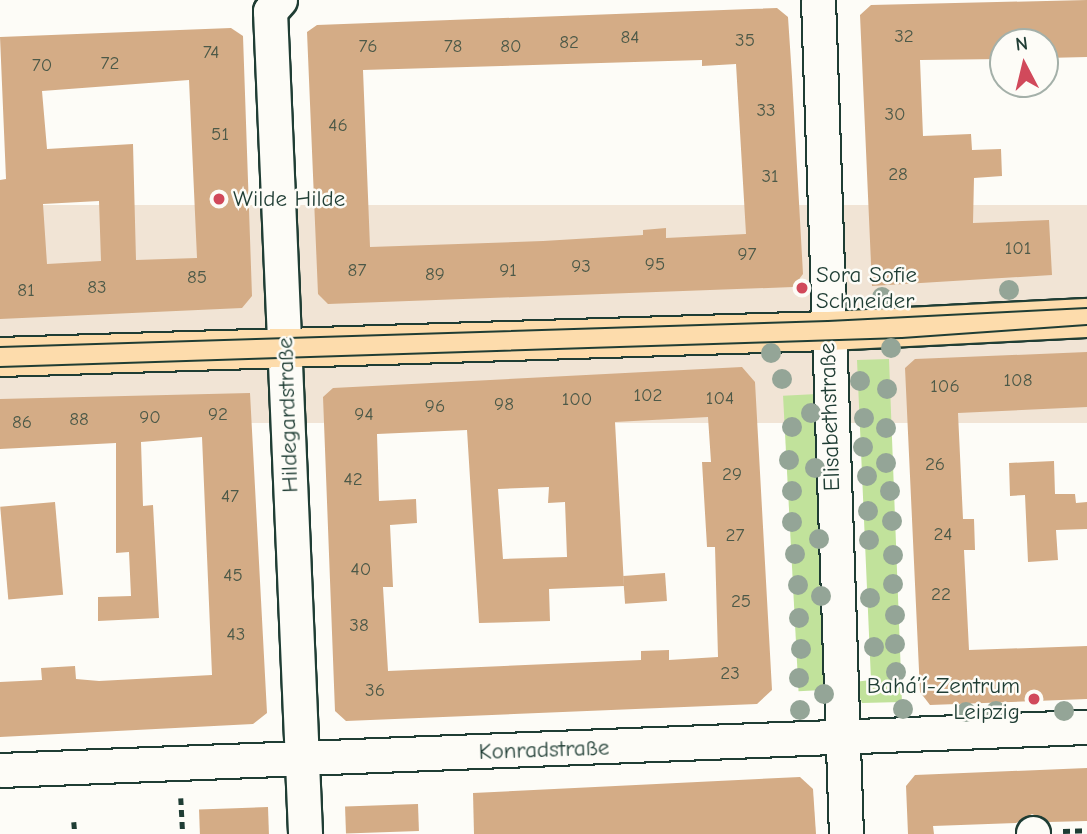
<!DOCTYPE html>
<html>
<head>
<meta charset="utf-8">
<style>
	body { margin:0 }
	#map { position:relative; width:1087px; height:834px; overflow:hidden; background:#fdfcf7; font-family:"Comic Neue",sans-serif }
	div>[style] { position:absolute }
	.built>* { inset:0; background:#f1e4d5; transform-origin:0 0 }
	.green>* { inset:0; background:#c1e29b; transform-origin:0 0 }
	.building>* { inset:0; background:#d4ac86; transform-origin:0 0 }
	.path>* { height:4.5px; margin-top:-2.25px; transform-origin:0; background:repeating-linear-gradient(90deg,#1f3d34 0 7px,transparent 0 12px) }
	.roads { filter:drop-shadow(2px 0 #1f3d34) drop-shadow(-2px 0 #1f3d34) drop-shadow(0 2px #1f3d34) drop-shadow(0 -2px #1f3d34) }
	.minor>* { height:33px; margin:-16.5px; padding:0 16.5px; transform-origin:16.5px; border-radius:16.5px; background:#fdfcf7 }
	.major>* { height:38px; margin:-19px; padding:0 19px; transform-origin:19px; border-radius:19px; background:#fddcac }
	.tram>* { height:2px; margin:-1px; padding:0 1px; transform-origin:1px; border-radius:1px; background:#1f3d34 }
	.trees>* { width:20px; height:20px; margin:-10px; border-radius:50%; background:#94a597 }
	.dots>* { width:19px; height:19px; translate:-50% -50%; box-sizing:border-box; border:4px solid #fdfcf7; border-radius:50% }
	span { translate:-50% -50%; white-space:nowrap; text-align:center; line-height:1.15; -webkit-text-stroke:5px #fdfcf7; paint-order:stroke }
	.number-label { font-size:19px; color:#4c5948 }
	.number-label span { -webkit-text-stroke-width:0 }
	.poi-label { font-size:23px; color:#1f3d34 }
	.left { translate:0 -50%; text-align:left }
	.right { translate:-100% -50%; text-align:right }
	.street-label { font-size:23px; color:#1f3d34 }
	.north { position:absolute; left:989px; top:28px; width:70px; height:70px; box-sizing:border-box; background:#fdfcf7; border:2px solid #a4b0a9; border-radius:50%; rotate:353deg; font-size:19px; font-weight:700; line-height:28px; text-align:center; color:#1f3d34 }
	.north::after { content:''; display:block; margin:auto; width:24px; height:32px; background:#d1495b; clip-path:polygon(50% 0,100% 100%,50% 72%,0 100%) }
</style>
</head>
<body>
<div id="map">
	<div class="built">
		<i style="left:1087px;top:205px;width:218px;height:1088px;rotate:90deg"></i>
	</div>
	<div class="green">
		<i style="clip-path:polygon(889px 359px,902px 702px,862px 703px,854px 682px,871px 680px,857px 360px)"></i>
		<i style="left:817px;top:394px;width:296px;height:34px;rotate:87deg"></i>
	</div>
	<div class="building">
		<i style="clip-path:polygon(1087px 0,1087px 57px,1045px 58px,1045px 42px,1003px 42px,1003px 59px,920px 60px,923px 136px,971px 134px,972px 150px,1001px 149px,1002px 176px,974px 178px,973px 223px,1049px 220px,1052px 275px,872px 286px,860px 15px,871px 5px)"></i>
		<i style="clip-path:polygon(evenodd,777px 8px,788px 17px,792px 77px,803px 274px,793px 287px,328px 304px,318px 294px,307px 32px,317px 25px,777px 8px,702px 60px,702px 66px,736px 64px,746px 234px,666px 238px,666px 228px,643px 230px,643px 235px,543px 241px,370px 247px,363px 70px,702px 60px)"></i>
		<i style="clip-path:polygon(evenodd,231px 28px,243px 36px,252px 296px,242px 308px,0 319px,0 180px,6px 179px,0 37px,231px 28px,189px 80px,197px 258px,136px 260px,133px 144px,47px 149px,42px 91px,189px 80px,231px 28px,99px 201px,101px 261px,47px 264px,43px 204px,99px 201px)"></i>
		<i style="clip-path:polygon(1087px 352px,1087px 407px,958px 413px,963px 519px,974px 519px,975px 550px,964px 550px,969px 650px,1087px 646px,1087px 699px,930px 705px,920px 692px,905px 368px,915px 359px)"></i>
		<i style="clip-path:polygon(evenodd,742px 367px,755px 382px,772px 690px,757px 704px,346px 721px,335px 711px,323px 397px,333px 388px,742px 367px,708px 417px,711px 462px,702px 462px,707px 547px,715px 547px,718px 657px,669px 660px,669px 650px,641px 651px,641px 660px,388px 671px,383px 587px,393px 587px,390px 525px,417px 523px,416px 499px,379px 501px,377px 434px,467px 430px,479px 623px,550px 621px,549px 589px,624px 586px,615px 422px,708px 417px,742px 367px,549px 487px,548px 503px,565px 502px,567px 557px,503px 559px,498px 489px,549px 487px)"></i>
		<i style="clip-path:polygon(250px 393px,267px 713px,253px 724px,0 737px,0 682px,42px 680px,41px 668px,75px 666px,76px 679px,99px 681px,212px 675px,202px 437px,141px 442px,143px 506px,153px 505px,159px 618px,98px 621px,98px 597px,131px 596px,129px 552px,116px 553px,116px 443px,0 449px,0 399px)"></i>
		<i style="clip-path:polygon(1054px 461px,1055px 494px,1075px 494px,1076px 503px,1087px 502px,1087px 529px,1056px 530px,1058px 560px,1028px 562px,1025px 495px,1010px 496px,1009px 463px)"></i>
		<i style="left:55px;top:502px;width:93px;height:55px;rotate:85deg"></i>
		<i style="left:665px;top:573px;width:28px;height:42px;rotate:86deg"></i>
		<i style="clip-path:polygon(1087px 768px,1087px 821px,1049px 822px,1032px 814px,1016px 823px,933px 826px,934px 834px,908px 834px,906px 786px,915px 775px)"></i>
		<i style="clip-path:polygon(800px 777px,813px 789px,816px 834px,474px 834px,473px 793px)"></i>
		<i style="left:418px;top:804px;width:27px;height:73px;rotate:88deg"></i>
		<i style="left:268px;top:807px;width:27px;height:69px;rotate:88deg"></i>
	</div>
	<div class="path">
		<i style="left:181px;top:798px;width:36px;rotate:87deg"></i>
		<i style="left:74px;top:822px;width:12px;rotate:85deg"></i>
		<i style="left:1063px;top:831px;width:24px;rotate:-2deg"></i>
	</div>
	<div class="roads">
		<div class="minor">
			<i style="left:280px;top:0;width:15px;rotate:132deg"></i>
			<i style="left:270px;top:11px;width:824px;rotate:87.56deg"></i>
			<i style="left:818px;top:0;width:834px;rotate:88.08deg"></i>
			<i style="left:0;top:770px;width:1088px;rotate:-2.27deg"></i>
			<i style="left:1033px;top:833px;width:1px;rotate:90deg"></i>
		</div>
		<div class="major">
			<i style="left:0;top:357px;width:828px;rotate:-1.8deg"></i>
			<i style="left:828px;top:331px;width:259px;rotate:-2.9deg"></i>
		</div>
	</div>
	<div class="tram">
		<i style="left:0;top:347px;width:828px;rotate:-1.8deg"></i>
		<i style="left:828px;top:321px;width:259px;rotate:-2.9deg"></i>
		<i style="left:0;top:367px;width:902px;rotate:-1.84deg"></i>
		<i style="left:902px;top:338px;width:185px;rotate:-4deg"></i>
	</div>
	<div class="trees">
		<i style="left:1009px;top:290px"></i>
		<i style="left:882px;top:297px"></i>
		<i style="left:891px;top:348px"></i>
		<i style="left:771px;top:353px"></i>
		<i style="left:782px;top:379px"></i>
		<i style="left:860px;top:381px"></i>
		<i style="left:887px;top:389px"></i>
		<i style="left:811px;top:413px"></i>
		<i style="left:864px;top:418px"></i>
		<i style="left:792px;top:427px"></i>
		<i style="left:886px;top:428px"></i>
		<i style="left:863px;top:447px"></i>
		<i style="left:789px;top:460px"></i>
		<i style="left:886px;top:463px"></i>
		<i style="left:815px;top:468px"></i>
		<i style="left:867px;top:476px"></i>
		<i style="left:792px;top:491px"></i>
		<i style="left:890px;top:491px"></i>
		<i style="left:868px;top:511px"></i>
		<i style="left:892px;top:521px"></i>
		<i style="left:792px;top:522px"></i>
		<i style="left:819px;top:539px"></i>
		<i style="left:869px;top:540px"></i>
		<i style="left:795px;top:554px"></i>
		<i style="left:893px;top:555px"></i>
		<i style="left:893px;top:584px"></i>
		<i style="left:798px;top:585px"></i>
		<i style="left:821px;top:596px"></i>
		<i style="left:870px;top:598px"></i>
		<i style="left:895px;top:615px"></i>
		<i style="left:799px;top:618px"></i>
		<i style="left:895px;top:644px"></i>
		<i style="left:874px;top:647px"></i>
		<i style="left:801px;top:649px"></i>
		<i style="left:896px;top:672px"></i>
		<i style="left:799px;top:678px"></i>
		<i style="left:824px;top:694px"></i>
		<i style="left:903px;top:709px"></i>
		<i style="left:800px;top:710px"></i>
		<i style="left:996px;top:711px"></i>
		<i style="left:1064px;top:711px"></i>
		<i style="left:966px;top:712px"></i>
	</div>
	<div class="dots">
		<i style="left:219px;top:199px;background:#d1495b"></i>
		<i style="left:802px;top:288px;background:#d1495b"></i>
		<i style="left:1034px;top:699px;background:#d1495b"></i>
	</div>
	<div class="number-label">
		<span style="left:904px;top:37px">32</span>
		<span style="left:630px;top:38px">84</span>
		<span style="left:745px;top:41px">35</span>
		<span style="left:569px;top:43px">82</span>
		<span style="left:368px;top:47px">76</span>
		<span style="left:453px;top:47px">78</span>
		<span style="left:511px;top:47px">80</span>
		<span style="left:211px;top:53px">74</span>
		<span style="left:110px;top:64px">72</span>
		<span style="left:42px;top:66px">70</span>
		<span style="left:766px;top:111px">33</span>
		<span style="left:895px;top:115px">30</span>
		<span style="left:338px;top:126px">46</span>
		<span style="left:220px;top:135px">51</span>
		<span style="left:898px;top:175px">28</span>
		<span style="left:770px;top:177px">31</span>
		<span style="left:1018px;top:249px">101</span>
		<span style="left:747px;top:255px">97</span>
		<span style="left:655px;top:265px">95</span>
		<span style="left:581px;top:267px">93</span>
		<span style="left:357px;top:271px">87</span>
		<span style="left:508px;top:271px">91</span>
		<span style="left:435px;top:275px">89</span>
		<span style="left:197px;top:278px">85</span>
		<span style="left:97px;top:288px">83</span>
		<span style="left:26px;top:291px">81</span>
		<span style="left:1018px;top:381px">108</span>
		<span style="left:945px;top:387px">106</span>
		<span style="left:648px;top:396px">102</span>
		<span style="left:720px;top:399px">104</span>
		<span style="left:577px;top:400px">100</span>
		<span style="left:504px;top:405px">98</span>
		<span style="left:435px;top:407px">96</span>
		<span style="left:218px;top:415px">92</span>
		<span style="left:364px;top:415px">94</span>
		<span style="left:150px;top:418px">90</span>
		<span style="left:79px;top:420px">88</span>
		<span style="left:22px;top:423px">86</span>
		<span style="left:935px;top:465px">26</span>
		<span style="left:732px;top:475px">29</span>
		<span style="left:353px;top:480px">42</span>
		<span style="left:230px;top:497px">47</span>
		<span style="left:943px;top:535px">24</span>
		<span style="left:735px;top:536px">27</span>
		<span style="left:361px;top:570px">40</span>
		<span style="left:233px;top:576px">45</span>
		<span style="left:941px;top:595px">22</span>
		<span style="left:741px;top:602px">25</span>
		<span style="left:359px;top:626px">38</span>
		<span style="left:236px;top:635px">43</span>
		<span style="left:730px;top:674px">23</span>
		<span style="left:375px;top:691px">36</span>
	</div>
	<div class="poi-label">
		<span class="left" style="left:233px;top:199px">Wilde Hilde</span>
		<span class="left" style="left:816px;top:288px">Sora Sofie<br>Schneider</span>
		<span class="right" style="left:1020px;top:699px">Bahá’í-Zentrum<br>Leipzig</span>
	</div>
	<div class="street-label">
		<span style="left:288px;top:415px;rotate:-92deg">Hildegardstraße</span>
		<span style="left:830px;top:417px;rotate:-92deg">Elisabethstraße</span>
		<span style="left:544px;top:750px;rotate:-2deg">Konradstraße</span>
	</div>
	<div class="north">N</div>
</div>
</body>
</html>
